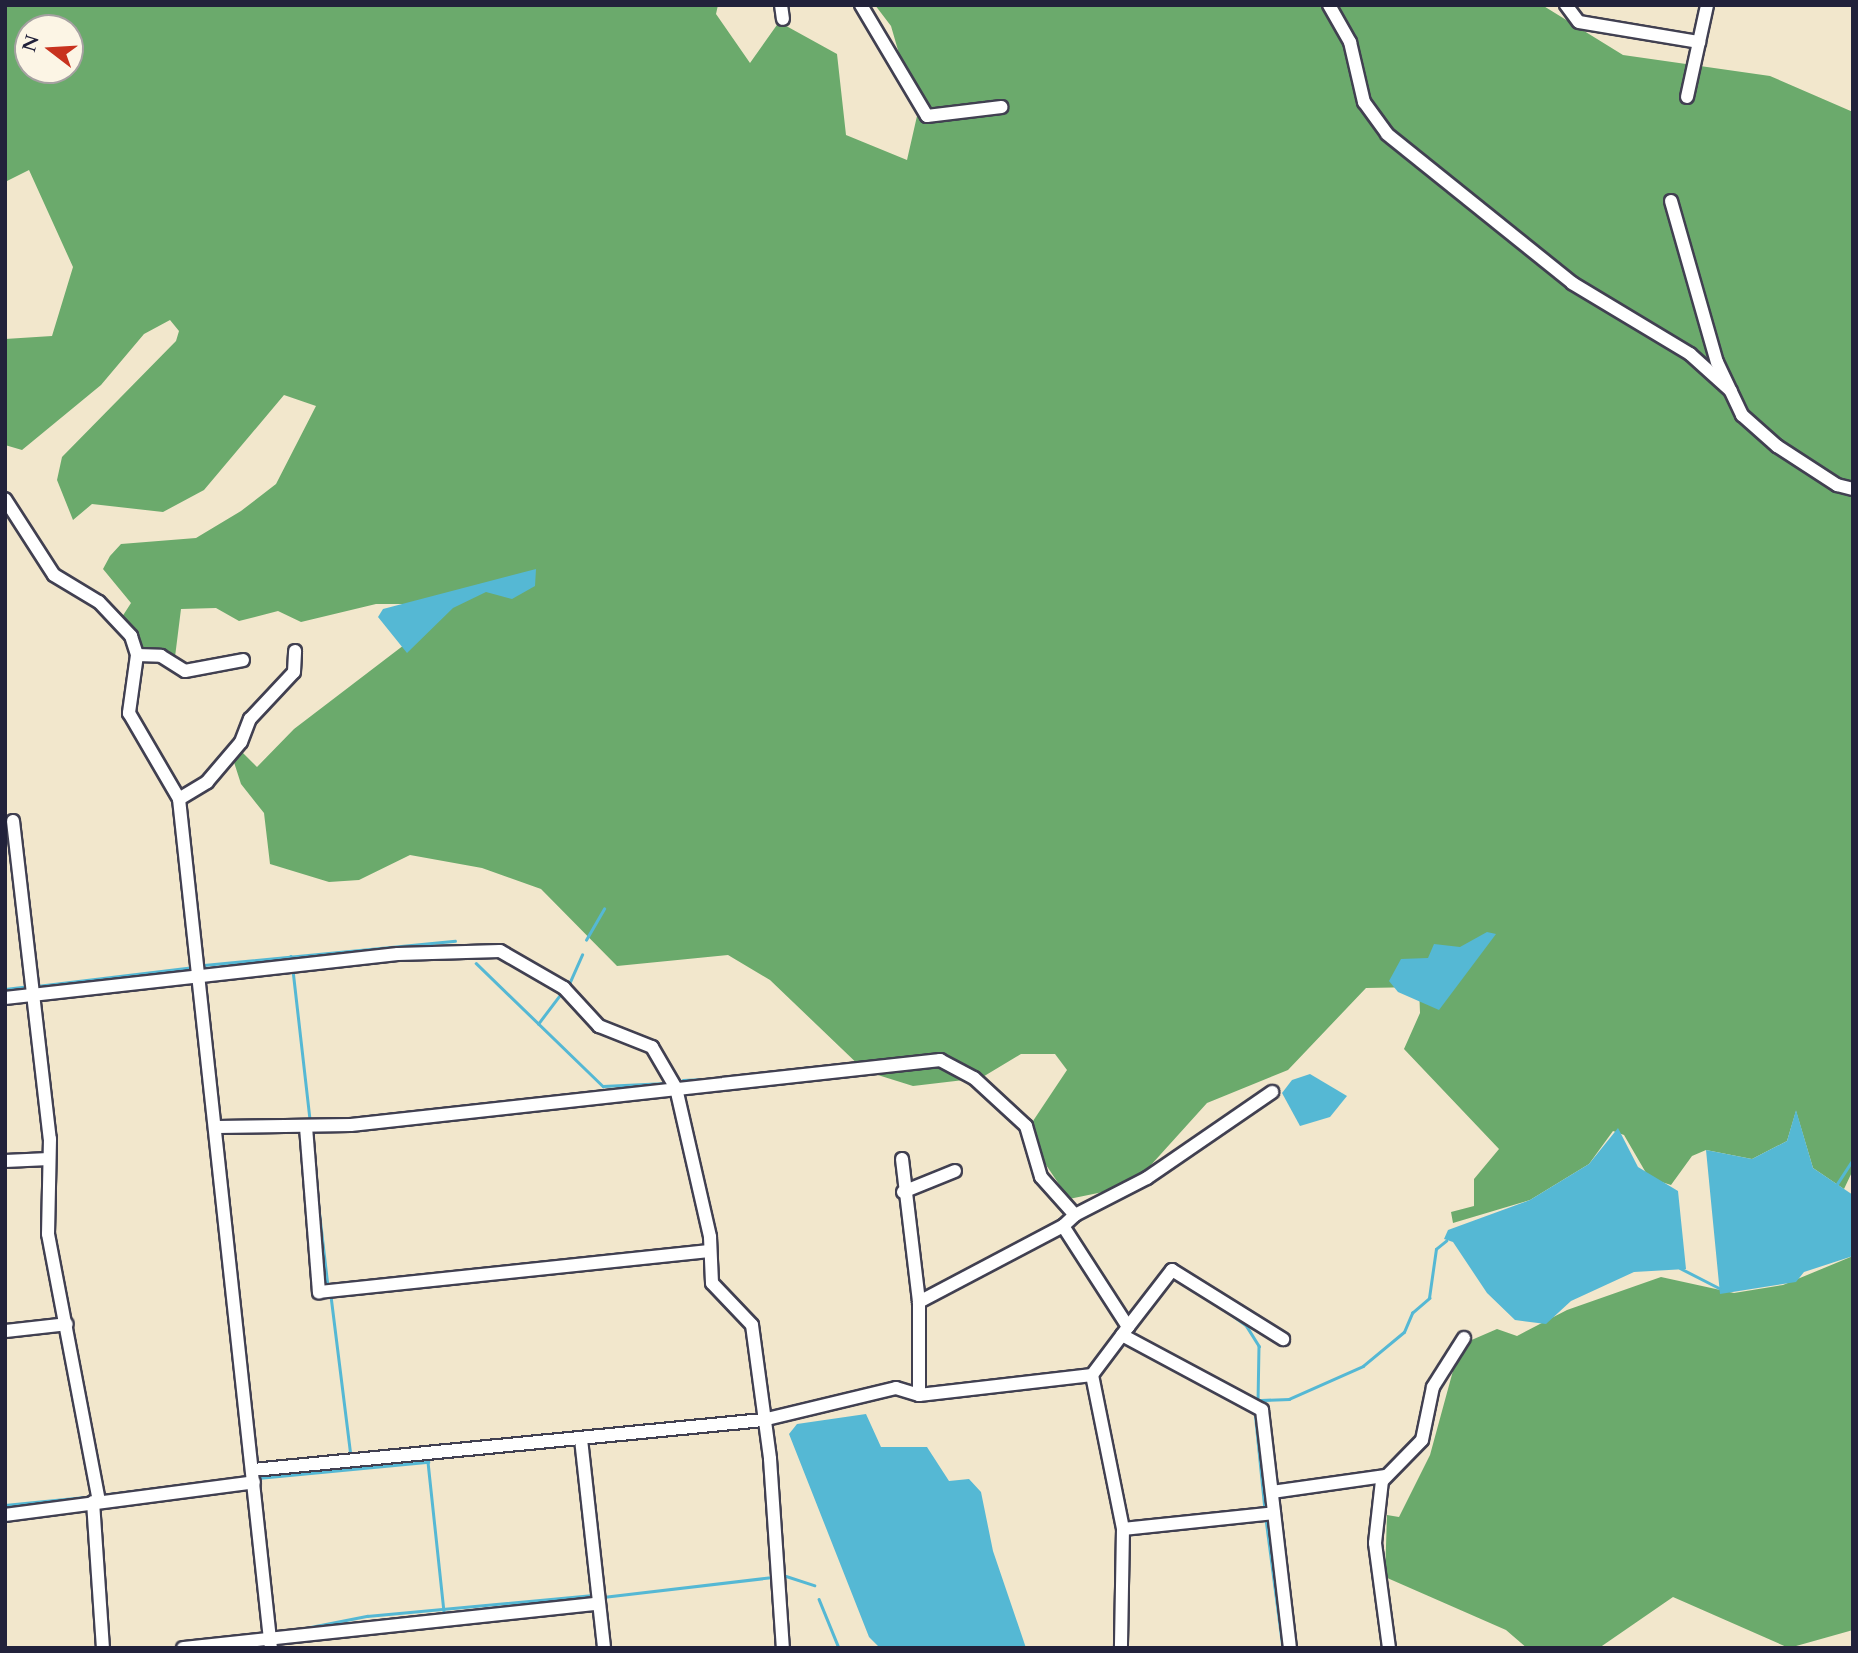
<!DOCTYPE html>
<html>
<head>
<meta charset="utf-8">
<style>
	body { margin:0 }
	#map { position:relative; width:1858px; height:1653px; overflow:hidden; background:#f2e7cc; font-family:Cardo,serif }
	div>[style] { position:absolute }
	.forest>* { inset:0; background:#6baa6c }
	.water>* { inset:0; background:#55b8d4 }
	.stream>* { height:2.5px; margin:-1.25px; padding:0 1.25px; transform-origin:1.25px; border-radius:1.25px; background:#55b8d4 }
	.roads { filter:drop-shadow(2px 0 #414051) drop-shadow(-2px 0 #414051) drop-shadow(0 2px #414051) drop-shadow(0 -2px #414051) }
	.street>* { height:12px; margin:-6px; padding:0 6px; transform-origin:6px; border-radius:6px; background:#fff }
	span { translate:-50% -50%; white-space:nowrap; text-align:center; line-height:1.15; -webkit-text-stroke:7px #fcf5e5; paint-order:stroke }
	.frame { position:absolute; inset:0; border:7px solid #22223b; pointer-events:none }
	.north { position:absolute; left:14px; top:14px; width:70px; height:70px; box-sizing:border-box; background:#fcf5e5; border:2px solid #a5a1a1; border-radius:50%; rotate:287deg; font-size:19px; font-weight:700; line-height:28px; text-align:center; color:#22223b }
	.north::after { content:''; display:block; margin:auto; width:24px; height:32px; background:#c8321e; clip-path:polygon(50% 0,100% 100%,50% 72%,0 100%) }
</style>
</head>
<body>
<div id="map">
	<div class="forest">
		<i style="clip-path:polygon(evenodd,5px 5px,718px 5px,716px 14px,750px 63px,779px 22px,837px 54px,846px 135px,907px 160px,917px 116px,891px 26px,875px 5px,1542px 5px,1623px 55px,1770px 76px,1853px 112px,1853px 1170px,1844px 1189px,1813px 1168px,1796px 1111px,1787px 1141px,1752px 1159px,1706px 1150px,1692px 1156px,1671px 1185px,1649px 1178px,1624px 1135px,1613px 1131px,1589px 1164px,1530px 1200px,1453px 1223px,1451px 1212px,1474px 1206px,1474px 1179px,1499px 1149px,1404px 1049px,1420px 1013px,1419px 987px,1366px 988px,1288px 1070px,1207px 1103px,1132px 1186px,1069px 1199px,1040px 1156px,1031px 1124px,1067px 1070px,1055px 1054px,1021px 1054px,981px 1078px,913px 1086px,865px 1071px,770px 980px,728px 955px,617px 966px,541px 889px,482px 868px,410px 855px,359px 880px,329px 882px,270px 864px,264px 813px,241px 784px,232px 756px,240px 750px,257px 767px,294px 729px,442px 616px,432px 604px,376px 604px,301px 622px,278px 611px,239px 621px,216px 608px,181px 609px,175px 657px,139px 651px,122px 617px,131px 603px,103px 569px,110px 556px,121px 544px,196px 538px,241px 511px,276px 484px,316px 406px,284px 395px,204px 490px,163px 512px,92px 504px,73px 520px,57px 480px,62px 457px,176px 341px,179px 331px,170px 320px,144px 334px,101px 385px,22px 450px,5px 445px,5px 339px,52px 336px,73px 267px,29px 170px,5px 182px,5px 5px,28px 28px,70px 28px,70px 70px,28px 70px,28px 28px)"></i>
		<i style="clip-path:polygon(1853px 1256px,1853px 1630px,1789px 1648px,1673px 1597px,1599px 1648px,1527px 1648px,1506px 1630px,1385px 1577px,1387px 1515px,1399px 1517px,1430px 1455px,1460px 1345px,1497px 1329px,1517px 1336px,1567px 1310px,1661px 1277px,1734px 1293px,1783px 1285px)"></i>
	</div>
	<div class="water">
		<i style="clip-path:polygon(536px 569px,535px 586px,512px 599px,486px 592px,453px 608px,407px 653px,378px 617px,383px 609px)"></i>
		<i style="clip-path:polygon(1487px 932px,1496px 934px,1439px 1010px,1398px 992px,1389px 981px,1401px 959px,1428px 958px,1434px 944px,1460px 947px)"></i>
		<i style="clip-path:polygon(1310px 1074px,1347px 1096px,1330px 1117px,1300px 1126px,1282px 1093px,1292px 1080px)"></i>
		<i style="clip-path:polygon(1796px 1110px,1813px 1168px,1853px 1195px,1853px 1256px,1804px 1272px,1796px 1282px,1720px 1294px,1706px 1150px,1752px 1159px,1787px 1141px)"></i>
		<i style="clip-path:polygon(1618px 1128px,1638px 1167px,1678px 1191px,1686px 1269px,1634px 1272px,1571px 1301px,1546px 1324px,1515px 1320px,1487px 1293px,1453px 1242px,1444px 1239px,1448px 1230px,1530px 1200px,1589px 1164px)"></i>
		<i style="clip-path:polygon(866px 1414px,881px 1447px,927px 1447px,949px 1481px,969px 1479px,981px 1492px,993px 1551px,1026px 1648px,880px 1648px,869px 1637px,789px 1434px,797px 1424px)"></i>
	</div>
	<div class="stream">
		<i style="left:586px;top:940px;width:36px;rotate:-60deg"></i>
		<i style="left:291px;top:956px;width:7px;rotate:82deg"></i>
		<i style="left:476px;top:963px;width:177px;rotate:44.1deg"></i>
		<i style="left:603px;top:1086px;width:63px;rotate:-2.7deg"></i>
		<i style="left:204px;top:965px;width:252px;rotate:-5.5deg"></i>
		<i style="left:293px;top:970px;width:151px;rotate:83.5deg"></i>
		<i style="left:569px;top:984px;width:32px;rotate:-66deg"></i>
		<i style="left:37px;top:986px;width:158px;rotate:-6.9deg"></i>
		<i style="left:5px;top:989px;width:23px;rotate:-7deg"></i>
		<i style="left:538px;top:1024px;width:35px;rotate:-53deg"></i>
		<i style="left:785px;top:1071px;width:25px;rotate:-9deg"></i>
		<i style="left:743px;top:1076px;width:31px;rotate:-7deg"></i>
		<i style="left:683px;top:1080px;width:43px;rotate:-2.7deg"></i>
		<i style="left:1837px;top:1184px;width:30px;rotate:-57deg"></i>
		<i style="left:318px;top:1200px;width:88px;rotate:83.4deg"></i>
		<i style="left:1680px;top:1268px;width:44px;rotate:27.1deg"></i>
		<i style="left:331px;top:1296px;width:162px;rotate:82.9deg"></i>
		<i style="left:1221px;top:1307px;width:31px;rotate:36deg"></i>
		<i style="left:1246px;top:1325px;width:25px;rotate:58deg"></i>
		<i style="left:1259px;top:1346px;width:59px;rotate:91deg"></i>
		<i style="left:1261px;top:1400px;width:28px;rotate:-2deg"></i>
		<i style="left:1289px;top:1399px;width:81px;rotate:-24deg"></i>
		<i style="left:1363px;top:1366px;width:53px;rotate:-39.7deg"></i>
		<i style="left:1404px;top:1332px;width:21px;rotate:-67deg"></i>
		<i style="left:1412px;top:1313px;width:23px;rotate:-41deg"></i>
		<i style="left:1429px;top:1298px;width:49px;rotate:-81.9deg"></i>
		<i style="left:1436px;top:1249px;width:13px;rotate:-39deg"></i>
		<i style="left:1255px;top:1411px;width:99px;rotate:84.2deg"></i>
		<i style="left:258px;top:1478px;width:171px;rotate:-5.4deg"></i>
		<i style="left:428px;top:1462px;width:150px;rotate:83.9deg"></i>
		<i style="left:101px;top:1495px;width:147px;rotate:-7deg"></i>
		<i style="left:5px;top:1505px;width:90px;rotate:-5.7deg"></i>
		<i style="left:1266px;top:1519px;width:130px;rotate:82.5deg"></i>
		<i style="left:783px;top:1575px;width:33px;rotate:18deg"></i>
		<i style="left:603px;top:1597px;width:171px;rotate:-6.7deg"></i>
		<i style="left:819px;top:1599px;width:53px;rotate:67.8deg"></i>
		<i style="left:275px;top:1634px;width:94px;rotate:-11.1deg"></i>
		<i style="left:367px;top:1616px;width:227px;rotate:-5.3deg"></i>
	</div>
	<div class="roads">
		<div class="street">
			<i style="left:781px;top:5px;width:14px;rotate:82deg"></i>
			<i style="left:861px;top:5px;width:129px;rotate:59.3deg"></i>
			<i style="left:927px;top:116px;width:75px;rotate:-6.9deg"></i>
			<i style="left:1329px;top:5px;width:43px;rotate:60.4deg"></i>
			<i style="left:1350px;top:42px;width:62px;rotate:76.9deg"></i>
			<i style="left:1364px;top:102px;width:39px;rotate:54deg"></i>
			<i style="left:1387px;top:134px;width:238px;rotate:38.8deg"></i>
			<i style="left:1572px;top:283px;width:138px;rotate:31deg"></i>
			<i style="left:1690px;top:354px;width:55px;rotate:42.1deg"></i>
			<i style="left:1566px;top:5px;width:21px;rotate:53deg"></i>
			<i style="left:1579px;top:22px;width:122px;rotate:9.5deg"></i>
			<i style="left:1687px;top:97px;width:94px;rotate:-77.7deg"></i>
			<i style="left:1671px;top:201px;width:167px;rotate:74.1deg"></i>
			<i style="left:1717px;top:362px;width:59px;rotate:64.7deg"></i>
			<i style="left:1742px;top:415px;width:47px;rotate:41.5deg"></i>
			<i style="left:1777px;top:446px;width:72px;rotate:33deg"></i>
			<i style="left:1837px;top:485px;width:16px;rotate:14deg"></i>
			<i style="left:5px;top:499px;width:90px;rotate:57.2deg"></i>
			<i style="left:54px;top:575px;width:52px;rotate:31deg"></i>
			<i style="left:99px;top:602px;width:47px;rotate:46.7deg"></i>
			<i style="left:131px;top:636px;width:20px;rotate:72deg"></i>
			<i style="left:137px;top:655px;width:59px;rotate:97.9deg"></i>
			<i style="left:129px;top:713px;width:99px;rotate:59.8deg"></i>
			<i style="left:179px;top:799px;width:854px;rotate:83.82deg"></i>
			<i style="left:137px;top:655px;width:24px;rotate:2deg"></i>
			<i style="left:161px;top:656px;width:28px;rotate:32deg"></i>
			<i style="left:185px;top:671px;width:59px;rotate:-10.7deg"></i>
			<i style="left:179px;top:799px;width:33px;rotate:-31deg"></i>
			<i style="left:207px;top:782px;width:52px;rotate:-49.6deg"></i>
			<i style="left:241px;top:742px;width:25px;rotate:-69deg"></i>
			<i style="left:250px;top:719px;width:64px;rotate:-46.9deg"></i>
			<i style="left:294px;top:672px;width:21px;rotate:-87deg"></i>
			<i style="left:13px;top:821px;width:320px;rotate:83.4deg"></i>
			<i style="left:50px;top:1139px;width:95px;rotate:91.2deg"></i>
			<i style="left:48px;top:1234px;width:272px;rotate:79.2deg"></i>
			<i style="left:5px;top:998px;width:395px;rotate:-6.4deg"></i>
			<i style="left:398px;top:954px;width:102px;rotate:-1.7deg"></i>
			<i style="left:500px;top:951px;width:74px;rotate:30deg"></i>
			<i style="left:564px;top:988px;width:52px;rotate:47.4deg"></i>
			<i style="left:599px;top:1026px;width:57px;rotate:21.6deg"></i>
			<i style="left:652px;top:1047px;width:48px;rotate:59.7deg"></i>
			<i style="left:676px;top:1088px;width:153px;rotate:77.1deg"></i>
			<i style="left:710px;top:1237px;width:46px;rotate:87.5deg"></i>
			<i style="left:712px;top:1283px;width:58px;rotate:46.4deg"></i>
			<i style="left:752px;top:1325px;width:135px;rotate:82.3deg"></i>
			<i style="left:770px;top:1459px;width:189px;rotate:86.1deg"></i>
			<i style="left:218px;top:1127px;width:133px;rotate:-0.9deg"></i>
			<i style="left:351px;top:1125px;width:593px;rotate:-6.3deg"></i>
			<i style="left:940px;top:1060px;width:38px;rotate:28deg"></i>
			<i style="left:974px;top:1078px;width:71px;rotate:42.7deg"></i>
			<i style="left:1026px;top:1126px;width:53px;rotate:73.6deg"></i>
			<i style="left:1041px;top:1177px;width:51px;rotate:48.2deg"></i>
			<i style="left:1075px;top:1215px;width:16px;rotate:137deg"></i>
			<i style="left:1063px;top:1226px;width:120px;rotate:57.2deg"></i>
			<i style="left:1128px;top:1327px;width:60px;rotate:126.9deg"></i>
			<i style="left:1092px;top:1375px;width:174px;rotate:173.4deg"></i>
			<i style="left:919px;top:1395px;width:24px;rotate:-163deg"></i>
			<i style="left:896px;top:1388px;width:137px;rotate:166.5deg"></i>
			<i style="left:763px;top:1420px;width:512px;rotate:174.4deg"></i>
			<i style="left:306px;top:1127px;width:166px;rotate:85.5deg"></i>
			<i style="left:319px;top:1292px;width:391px;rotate:-6deg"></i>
			<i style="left:902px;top:1159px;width:144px;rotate:83.2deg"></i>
			<i style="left:919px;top:1302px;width:93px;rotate:90deg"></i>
			<i style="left:5px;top:1161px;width:44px;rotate:-2.6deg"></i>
			<i style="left:903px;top:1192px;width:56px;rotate:-22deg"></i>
			<i style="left:1075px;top:1215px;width:81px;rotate:-27.2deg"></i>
			<i style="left:1147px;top:1178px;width:152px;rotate:-34.5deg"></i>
			<i style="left:919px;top:1302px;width:163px;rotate:-27.8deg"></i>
			<i style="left:1128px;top:1327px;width:72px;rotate:-52.3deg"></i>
			<i style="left:1172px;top:1270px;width:131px;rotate:31.9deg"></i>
			<i style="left:5px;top:1331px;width:62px;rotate:-6.4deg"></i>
			<i style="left:1122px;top:1335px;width:159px;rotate:28.2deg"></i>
			<i style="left:1262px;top:1410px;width:240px;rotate:83.3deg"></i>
			<i style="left:1092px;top:1375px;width:157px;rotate:78.6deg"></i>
			<i style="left:1123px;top:1529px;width:119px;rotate:91deg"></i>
			<i style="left:581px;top:1439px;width:210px;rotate:83.7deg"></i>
			<i style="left:1272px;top:1492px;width:113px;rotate:-8.1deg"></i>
			<i style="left:93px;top:1502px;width:146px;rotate:86.1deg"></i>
			<i style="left:5px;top:1515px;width:251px;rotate:-7.5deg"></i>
			<i style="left:1123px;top:1529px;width:152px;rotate:-6deg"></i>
			<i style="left:183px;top:1648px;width:417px;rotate:-6.1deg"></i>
			<i style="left:1389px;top:1648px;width:106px;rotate:-97.6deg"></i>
			<i style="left:1375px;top:1543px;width:62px;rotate:-83.6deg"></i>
			<i style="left:1382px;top:1481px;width:57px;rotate:-45.7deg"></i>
			<i style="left:1422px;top:1440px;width:54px;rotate:-78.3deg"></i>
			<i style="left:1433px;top:1387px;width:58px;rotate:-57.7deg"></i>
		</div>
	</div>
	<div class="frame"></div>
	<div class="north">N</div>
</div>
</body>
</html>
